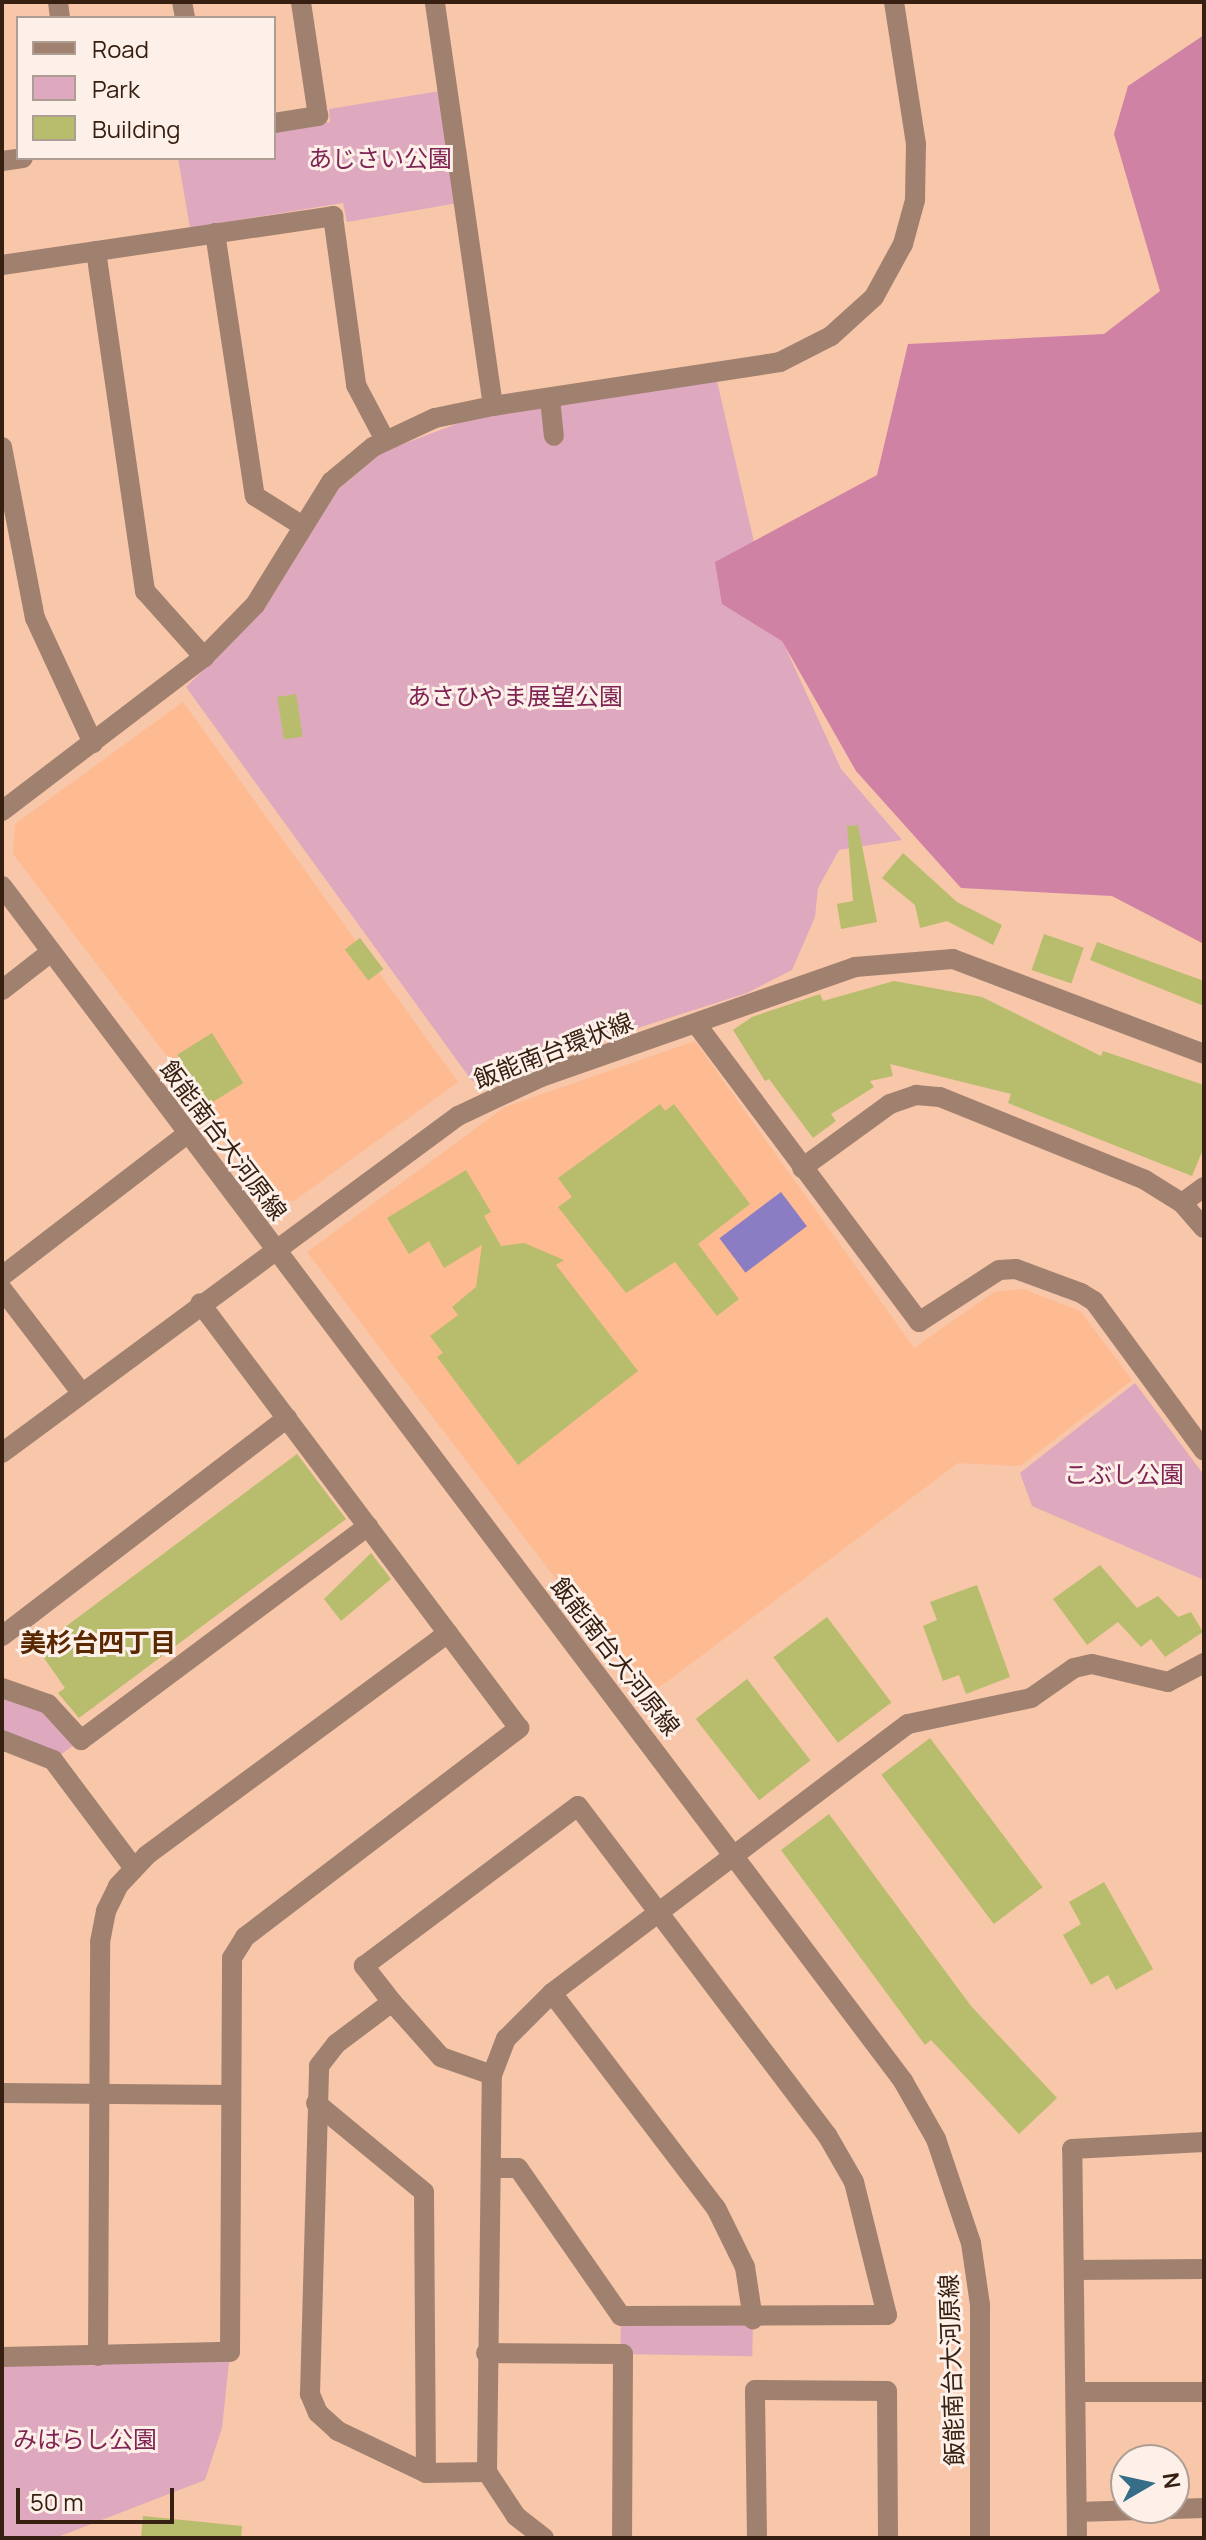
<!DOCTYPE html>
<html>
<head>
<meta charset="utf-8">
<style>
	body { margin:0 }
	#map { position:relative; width:1206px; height:2540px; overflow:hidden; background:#f8c6a9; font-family:Manrope,"Noto Sans JP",sans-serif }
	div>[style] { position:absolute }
	.built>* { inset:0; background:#feba91 }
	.green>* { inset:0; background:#dea8be; transform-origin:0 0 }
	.forest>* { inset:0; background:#d082a5 }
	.water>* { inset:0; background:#8a7dc3; transform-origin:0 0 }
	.building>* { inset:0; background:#b7bd6c; transform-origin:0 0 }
	.minor>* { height:20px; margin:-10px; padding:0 10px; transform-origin:10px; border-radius:10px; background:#a0816f }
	span { translate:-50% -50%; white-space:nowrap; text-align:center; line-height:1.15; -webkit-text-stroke:6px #fdf0e9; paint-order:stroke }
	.park-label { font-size:24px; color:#7f2454 }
	.street-label { font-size:24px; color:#372011 }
	.neighbourhood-label { font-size:26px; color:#5a2902; font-weight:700 }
	.frame { position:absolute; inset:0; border:4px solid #372011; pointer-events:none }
	.legend { position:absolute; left:16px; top:16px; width:260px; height:144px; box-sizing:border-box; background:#fdf0e9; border:2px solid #ae9d93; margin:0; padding:10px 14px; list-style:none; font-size:24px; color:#372011 }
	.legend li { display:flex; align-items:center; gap:16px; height:40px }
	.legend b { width:40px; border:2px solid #ae9d93 }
	.north { position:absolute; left:1110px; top:2444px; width:80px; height:80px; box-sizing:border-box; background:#fdf0e9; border:2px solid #ae9d93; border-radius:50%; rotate:81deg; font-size:22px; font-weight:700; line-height:32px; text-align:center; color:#372011 }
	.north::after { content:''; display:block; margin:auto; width:28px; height:36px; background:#366d88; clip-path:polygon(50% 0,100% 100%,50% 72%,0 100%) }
	.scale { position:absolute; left:16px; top:2488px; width:158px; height:36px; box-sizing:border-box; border:4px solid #372011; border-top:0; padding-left:10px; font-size:24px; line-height:28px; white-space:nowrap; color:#372011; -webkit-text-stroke:6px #fdf0e9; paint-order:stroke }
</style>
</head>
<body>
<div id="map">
	<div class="built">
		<i style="clip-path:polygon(183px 702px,458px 1082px,294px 1201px,277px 1201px,13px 854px,15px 824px)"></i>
		<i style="clip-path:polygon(695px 1041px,914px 1348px,994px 1292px,1023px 1289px,1080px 1311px,1132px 1380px,1020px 1466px,958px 1463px,645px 1698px,597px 1623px,569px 1596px,307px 1252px,505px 1107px)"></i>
	</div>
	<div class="green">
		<i style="clip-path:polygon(440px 91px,458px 203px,347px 222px,343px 203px,190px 228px,178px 158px,274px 158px,274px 131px,330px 122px,329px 109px)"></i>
		<i style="clip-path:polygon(717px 381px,771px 616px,841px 769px,902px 840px,839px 850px,818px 888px,815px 917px,792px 970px,747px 993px,472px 1081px,186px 687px,243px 631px,333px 494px,382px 452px,475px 417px)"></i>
		<i style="clip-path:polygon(1135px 1383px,1204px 1475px,1204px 1580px,1032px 1506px,1020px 1473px)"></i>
		<i style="clip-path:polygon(2px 1688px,14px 1691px,81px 1740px,53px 1760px,2px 1740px)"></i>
		<i style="left:621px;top:2316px;width:132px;height:38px;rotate:1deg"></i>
		<i style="clip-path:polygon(230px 2352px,222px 2428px,205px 2480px,55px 2538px,2px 2538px,2px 2357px)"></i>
	</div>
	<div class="forest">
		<i style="clip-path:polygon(1204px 35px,1204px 944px,1112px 896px,961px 888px,856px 771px,782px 641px,722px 604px,715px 562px,877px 475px,908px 344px,1104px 334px,1160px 291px,1114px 134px,1128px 86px)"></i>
	</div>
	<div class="water">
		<i style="left:781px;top:1192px;width:43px;height:77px;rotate:53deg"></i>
	</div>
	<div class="building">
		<i style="left:296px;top:694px;width:43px;height:19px;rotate:81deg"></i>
		<i style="clip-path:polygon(858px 825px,877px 922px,841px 929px,837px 904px,853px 901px,847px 826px)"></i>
		<i style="clip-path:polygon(903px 853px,957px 902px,1002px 925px,993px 945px,947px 921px,920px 928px,915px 905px,882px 878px)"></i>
		<i style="left:1044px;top:934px;width:42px;height:38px;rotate:19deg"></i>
		<i style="left:360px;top:938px;width:39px;height:19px;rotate:53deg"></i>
		<i style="clip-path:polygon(1097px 942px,1204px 981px,1204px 1006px,1090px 960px)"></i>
		<i style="clip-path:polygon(894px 981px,982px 997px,1101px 1056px,1103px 1051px,1204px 1085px,1204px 1147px,1192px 1176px,1008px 1103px,1011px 1094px,890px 1064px,893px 1076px,870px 1081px,874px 1087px,831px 1114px,836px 1121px,813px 1138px,769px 1079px,765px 1081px,733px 1030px,752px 1017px,820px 994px,823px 1001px)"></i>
		<i style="left:212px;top:1033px;width:59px;height:41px;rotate:58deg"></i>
		<i style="clip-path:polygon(660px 1104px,665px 1111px,674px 1104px,750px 1204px,698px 1244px,739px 1299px,717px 1316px,675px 1262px,626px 1293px,558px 1207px,572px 1197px,558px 1178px)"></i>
		<i style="clip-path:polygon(466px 1170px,491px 1212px,484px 1216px,501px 1246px,524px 1243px,564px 1260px,556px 1265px,638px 1371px,518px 1465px,437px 1357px,443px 1353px,430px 1336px,458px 1315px,452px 1307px,476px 1287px,482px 1245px,444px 1268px,429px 1241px,409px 1254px,387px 1218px)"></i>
		<i style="clip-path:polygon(297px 1454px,346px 1519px,79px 1718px,58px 1693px,65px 1688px,37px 1648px)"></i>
		<i style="clip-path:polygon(371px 1553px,391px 1579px,341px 1621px,324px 1599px)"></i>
		<i style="clip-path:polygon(1100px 1565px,1137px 1608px,1158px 1596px,1178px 1617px,1191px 1612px,1203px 1632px,1165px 1657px,1151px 1639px,1141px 1647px,1118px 1622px,1087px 1645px,1053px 1599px)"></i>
		<i style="clip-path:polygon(977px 1585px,1010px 1677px,966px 1694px,959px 1675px,943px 1681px,923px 1626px,937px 1620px,930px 1602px)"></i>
		<i style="left:827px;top:1617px;width:107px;height:67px;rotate:53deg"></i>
		<i style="left:747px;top:1679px;width:103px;height:65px;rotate:52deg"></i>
		<i style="left:930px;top:1738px;width:187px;height:61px;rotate:53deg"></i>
		<i style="clip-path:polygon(829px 1814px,971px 2006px,1057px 2098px,1019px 2134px,931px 2040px,925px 2045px,781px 1850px)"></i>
		<i style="clip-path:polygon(1104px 1882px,1153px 1969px,1116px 1990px,1108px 1975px,1091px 1985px,1063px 1935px,1081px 1924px,1069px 1902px)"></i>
		<i style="clip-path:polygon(143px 2516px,242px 2526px,241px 2538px,141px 2538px)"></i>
	</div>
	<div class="minor">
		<i style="left:58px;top:2px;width:16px;rotate:83deg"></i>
		<i style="left:182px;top:2px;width:16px;rotate:79deg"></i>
		<i style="left:274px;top:123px;width:45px;rotate:-9deg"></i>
		<i style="left:318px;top:116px;width:115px;rotate:-98.5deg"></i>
		<i style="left:2px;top:161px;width:21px;rotate:-8deg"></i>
		<i style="left:215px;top:233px;width:266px;rotate:81.4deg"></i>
		<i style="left:255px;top:496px;width:54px;rotate:32.2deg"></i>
		<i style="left:96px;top:251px;width:344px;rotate:81.8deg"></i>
		<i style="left:145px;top:591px;width:89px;rotate:48.2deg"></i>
		<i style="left:2px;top:265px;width:335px;rotate:-8.4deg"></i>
		<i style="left:333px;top:216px;width:171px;rotate:82.2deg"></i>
		<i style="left:356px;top:385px;width:60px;rotate:62.2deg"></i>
		<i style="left:550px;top:399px;width:37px;rotate:84deg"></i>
		<i style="left:493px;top:406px;width:290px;rotate:-8.7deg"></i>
		<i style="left:780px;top:362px;width:57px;rotate:-27deg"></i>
		<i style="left:831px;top:336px;width:58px;rotate:-42.2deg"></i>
		<i style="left:874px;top:297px;width:60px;rotate:-61.3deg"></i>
		<i style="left:903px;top:244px;width:46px;rotate:-74.7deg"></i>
		<i style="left:915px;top:200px;width:56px;rotate:-89deg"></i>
		<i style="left:916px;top:144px;width:144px;rotate:-98.8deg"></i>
		<i style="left:2px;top:447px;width:174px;rotate:79.1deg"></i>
		<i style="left:35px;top:618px;width:138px;rotate:65.1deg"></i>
		<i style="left:2px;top:811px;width:254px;rotate:-37.3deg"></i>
		<i style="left:204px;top:657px;width:73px;rotate:-45.6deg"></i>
		<i style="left:255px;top:605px;width:145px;rotate:-58.3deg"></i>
		<i style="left:331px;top:482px;width:55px;rotate:-39.8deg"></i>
		<i style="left:373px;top:447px;width:68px;rotate:-25.1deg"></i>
		<i style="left:435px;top:418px;width:59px;rotate:-11.7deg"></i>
		<i style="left:493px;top:406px;width:408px;rotate:-98.2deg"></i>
		<i style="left:2px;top:886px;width:1497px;rotate:52.98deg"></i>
		<i style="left:903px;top:2081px;width:67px;rotate:60.4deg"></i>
		<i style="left:936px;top:2139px;width:110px;rotate:71.4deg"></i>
		<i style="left:971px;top:2243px;width:63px;rotate:81.7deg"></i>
		<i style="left:980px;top:2305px;width:233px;rotate:90deg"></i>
		<i style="left:2px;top:990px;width:62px;rotate:-37.8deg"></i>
		<i style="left:697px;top:1025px;width:371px;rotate:53.2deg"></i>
		<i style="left:919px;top:1322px;width:95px;rotate:-33deg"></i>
		<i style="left:999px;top:1270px;width:17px;rotate:-3deg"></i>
		<i style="left:1016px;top:1269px;width:69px;rotate:20.3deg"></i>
		<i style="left:1081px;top:1293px;width:15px;rotate:32deg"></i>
		<i style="left:1094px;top:1301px;width:186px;rotate:53.7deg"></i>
		<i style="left:802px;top:1168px;width:109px;rotate:-36deg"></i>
		<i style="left:890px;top:1104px;width:28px;rotate:-19deg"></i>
		<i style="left:916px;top:1095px;width:24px;rotate:5deg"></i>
		<i style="left:940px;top:1097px;width:221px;rotate:22deg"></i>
		<i style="left:1145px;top:1180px;width:44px;rotate:31.9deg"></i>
		<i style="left:1182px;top:1203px;width:33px;rotate:49deg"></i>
		<i style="left:1182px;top:1203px;width:27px;rotate:-36deg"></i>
		<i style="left:2px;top:1276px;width:233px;rotate:-37.5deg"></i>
		<i style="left:2px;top:1289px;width:128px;rotate:52.6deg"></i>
		<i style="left:2px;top:1453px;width:567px;rotate:-36.47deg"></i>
		<i style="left:458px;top:1116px;width:92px;rotate:-25.2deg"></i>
		<i style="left:541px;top:1077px;width:333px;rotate:-19.3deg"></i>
		<i style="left:855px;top:967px;width:98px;rotate:-4.7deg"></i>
		<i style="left:953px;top:959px;width:268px;rotate:20.7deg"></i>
		<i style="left:2px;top:1636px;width:359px;rotate:-37.4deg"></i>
		<i style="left:2px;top:1688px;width:49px;rotate:19.2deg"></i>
		<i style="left:48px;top:1704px;width:49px;rotate:47.5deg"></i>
		<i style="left:81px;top:1740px;width:358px;rotate:-36.7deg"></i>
		<i style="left:2px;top:1740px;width:55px;rotate:21.4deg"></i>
		<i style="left:53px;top:1760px;width:134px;rotate:53.2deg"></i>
		<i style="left:552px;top:1993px;width:270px;rotate:52.7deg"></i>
		<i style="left:716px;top:2208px;width:66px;rotate:63.8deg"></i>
		<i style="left:745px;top:2267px;width:53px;rotate:81.3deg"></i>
		<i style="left:392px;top:2002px;width:74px;rotate:48.3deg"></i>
		<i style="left:441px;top:2057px;width:54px;rotate:19.4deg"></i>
		<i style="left:2px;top:2093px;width:227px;rotate:0.5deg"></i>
		<i style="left:316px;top:2103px;width:140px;rotate:39.5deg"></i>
		<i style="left:424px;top:2192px;width:281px;rotate:89.6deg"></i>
		<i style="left:1075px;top:2270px;width:129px;rotate:-0.4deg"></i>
		<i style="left:486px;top:2353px;width:137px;rotate:0.4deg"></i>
		<i style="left:623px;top:2354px;width:184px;rotate:90.3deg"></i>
		<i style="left:98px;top:2356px;width:414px;rotate:-89.7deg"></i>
		<i style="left:100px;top:1942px;width:32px;rotate:-79deg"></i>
		<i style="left:106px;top:1911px;width:28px;rotate:-64deg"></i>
		<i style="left:118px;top:1886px;width:42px;rotate:-46.9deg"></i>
		<i style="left:147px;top:1855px;width:374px;rotate:-36.4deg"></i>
		<i style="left:2px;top:2357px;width:228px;rotate:-1.3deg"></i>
		<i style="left:230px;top:2352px;width:394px;rotate:-89.7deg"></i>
		<i style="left:232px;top:1958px;width:25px;rotate:-58deg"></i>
		<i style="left:245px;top:1937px;width:345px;rotate:-37.3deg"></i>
		<i style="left:519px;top:1728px;width:531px;rotate:-126.89deg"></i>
		<i style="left:1076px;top:2392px;width:128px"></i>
		<i style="left:487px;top:2472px;width:61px;rotate:179.1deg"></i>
		<i style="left:426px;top:2473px;width:98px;rotate:-154.5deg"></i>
		<i style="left:338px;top:2431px;width:27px;rotate:-138deg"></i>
		<i style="left:318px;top:2413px;width:21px;rotate:-113deg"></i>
		<i style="left:310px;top:2394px;width:328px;rotate:-88.4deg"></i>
		<i style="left:319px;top:2066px;width:28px;rotate:-52deg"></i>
		<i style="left:336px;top:2044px;width:70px;rotate:-36.9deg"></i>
		<i style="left:392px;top:2002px;width:46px;rotate:-127.9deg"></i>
		<i style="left:364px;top:1966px;width:267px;rotate:-36.8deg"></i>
		<i style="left:578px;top:1806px;width:413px;rotate:52.9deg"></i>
		<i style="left:827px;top:2135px;width:54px;rotate:60.1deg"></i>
		<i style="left:854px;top:2182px;width:137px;rotate:76.1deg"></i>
		<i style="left:887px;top:2315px;width:266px;rotate:179.8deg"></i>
		<i style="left:621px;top:2316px;width:180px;rotate:-124.8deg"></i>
		<i style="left:518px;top:2168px;width:25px;rotate:180deg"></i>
		<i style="left:1077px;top:2512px;width:127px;rotate:-1.8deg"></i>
		<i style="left:544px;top:2538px;width:36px;rotate:-142deg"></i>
		<i style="left:516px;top:2516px;width:53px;rotate:-123.4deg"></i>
		<i style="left:487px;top:2472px;width:397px;rotate:-89.3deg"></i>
		<i style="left:492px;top:2075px;width:39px;rotate:-69deg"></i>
		<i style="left:506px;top:2039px;width:65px;rotate:-45deg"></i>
		<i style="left:552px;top:1993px;width:446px;rotate:-37.1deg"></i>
		<i style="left:908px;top:1724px;width:126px;rotate:-11.9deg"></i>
		<i style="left:1031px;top:1698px;width:52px;rotate:-34.9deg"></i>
		<i style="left:1074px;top:1668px;width:18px;rotate:-13deg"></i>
		<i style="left:1092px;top:1664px;width:78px;rotate:13.3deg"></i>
		<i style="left:1168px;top:1682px;width:41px;rotate:-27.8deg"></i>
		<i style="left:757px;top:2538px;width:148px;rotate:-90.8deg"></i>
		<i style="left:755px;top:2390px;width:132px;rotate:0.4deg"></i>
		<i style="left:887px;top:2391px;width:147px;rotate:89.6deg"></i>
		<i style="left:1077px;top:2538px;width:389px;rotate:-90.7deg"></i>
		<i style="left:1072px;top:2149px;width:132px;rotate:-3deg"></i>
	</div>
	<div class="park-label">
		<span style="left:380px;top:158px">あじさい公園</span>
		<span style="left:515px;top:696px">あさひやま展望公園</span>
		<span style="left:1124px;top:1474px">こぶし公園</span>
		<span style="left:85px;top:2439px">みはらし公園</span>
	</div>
	<div class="street-label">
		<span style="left:553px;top:1050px;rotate:-21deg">飯能南台環状線</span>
		<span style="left:224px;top:1140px;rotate:53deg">飯能南台大河原線</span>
		<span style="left:616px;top:1656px;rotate:52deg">飯能南台大河原線</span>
		<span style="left:951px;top:2370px;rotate:-92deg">飯能南台大河原線</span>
	</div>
	<div class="neighbourhood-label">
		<span style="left:98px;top:1643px">美杉台四丁目</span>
	</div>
	<div class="frame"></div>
	<ul class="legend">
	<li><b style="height:10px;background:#a0816f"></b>Road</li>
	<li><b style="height:22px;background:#dea8be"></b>Park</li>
	<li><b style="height:22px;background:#b7bd6c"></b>Building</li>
	</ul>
	<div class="north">N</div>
	<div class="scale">50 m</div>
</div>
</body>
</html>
